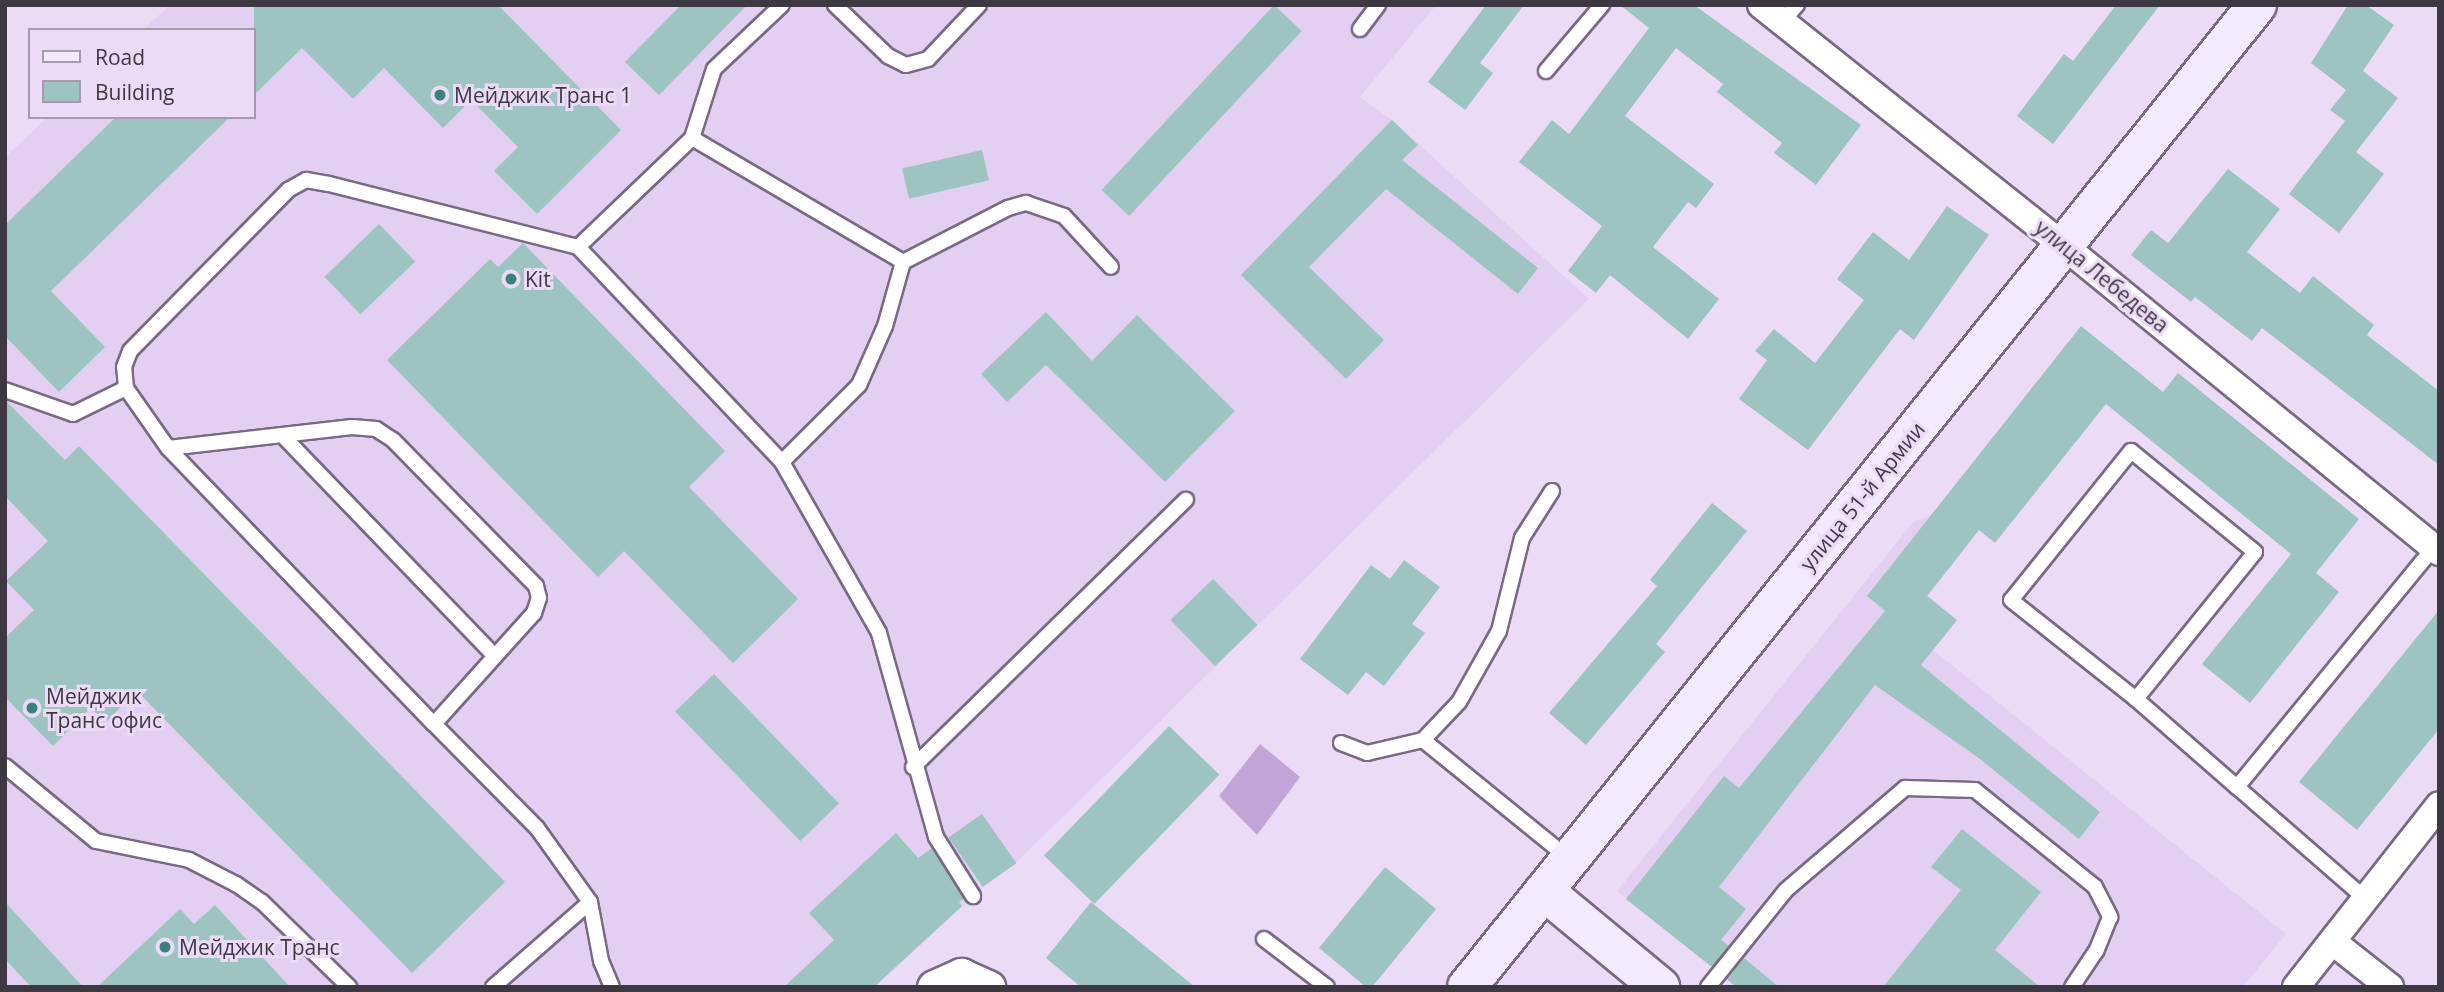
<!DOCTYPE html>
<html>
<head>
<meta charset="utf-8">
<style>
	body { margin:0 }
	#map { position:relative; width:2444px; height:992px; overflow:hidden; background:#ebdbf7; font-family:"Open Sans",sans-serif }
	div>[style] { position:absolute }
	.built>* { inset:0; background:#e2cff1 }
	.green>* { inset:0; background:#c2a4d8 }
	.building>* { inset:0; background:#9ec4c1; transform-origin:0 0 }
	.roads { filter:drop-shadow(2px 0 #786a83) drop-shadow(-2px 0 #786a83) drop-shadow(0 2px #786a83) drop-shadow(0 -2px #786a83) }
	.service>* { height:14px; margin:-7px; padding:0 7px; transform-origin:7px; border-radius:7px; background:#fff }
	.minor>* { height:26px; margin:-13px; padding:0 13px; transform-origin:13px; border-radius:13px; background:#fff }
	.tertiary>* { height:33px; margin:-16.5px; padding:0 16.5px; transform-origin:16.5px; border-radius:16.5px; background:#fff }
	.secondary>* { height:38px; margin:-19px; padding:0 19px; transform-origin:19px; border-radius:19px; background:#f4eafd }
	.dots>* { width:19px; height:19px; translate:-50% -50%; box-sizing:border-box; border:4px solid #ebdbf7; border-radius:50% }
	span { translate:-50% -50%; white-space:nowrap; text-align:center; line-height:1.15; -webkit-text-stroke:6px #ebdbf7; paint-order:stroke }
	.poi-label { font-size:21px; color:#3e3843 }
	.left { translate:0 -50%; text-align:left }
	.street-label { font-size:21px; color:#3e3843 }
	.frame { position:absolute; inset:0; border:7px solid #3e3843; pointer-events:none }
	.legend { position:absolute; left:28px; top:28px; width:228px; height:91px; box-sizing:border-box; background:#ebdbf7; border:2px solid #a69aaf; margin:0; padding:9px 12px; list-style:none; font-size:21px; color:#3e3843 }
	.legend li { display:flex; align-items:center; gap:14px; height:35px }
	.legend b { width:35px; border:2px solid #a69aaf }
</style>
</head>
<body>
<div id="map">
	<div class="built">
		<i style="clip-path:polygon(170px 5px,1436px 5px,1360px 97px,1392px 120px,1589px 299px,1016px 863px,989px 882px,875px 987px,5px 987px,5px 157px,48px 117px,254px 117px,254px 30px,143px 30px)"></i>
		<i style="clip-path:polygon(1931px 516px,1968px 545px,1928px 596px,1957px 620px,1933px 650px,2286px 934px,2243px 987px,1736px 987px,1617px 891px,1914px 521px)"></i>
	</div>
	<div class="green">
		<i style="clip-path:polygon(1260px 744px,1300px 777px,1257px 835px,1219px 796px)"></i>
	</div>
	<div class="building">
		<i style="clip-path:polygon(254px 5px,498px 5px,621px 130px,537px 214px,494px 171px,518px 147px,471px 100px,443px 128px,384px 68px,353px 99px,302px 48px,254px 95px)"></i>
		<i style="clip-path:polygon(681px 5px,747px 5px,659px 95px,625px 62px)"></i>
		<i style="left:1274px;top:5px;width:38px;height:253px;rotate:43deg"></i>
		<i style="clip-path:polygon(1486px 5px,1524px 5px,1480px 63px,1493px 73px,1465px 110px,1428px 82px)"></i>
		<i style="clip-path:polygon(1620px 5px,1694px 5px,1861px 125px,1816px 185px,1774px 153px,1782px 143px,1717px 92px,1723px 84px,1676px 48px,1625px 116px,1714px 184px,1696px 208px,1688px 202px,1653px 247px,1719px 299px,1688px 339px,1610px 275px,1596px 293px,1568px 271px,1602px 226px,1519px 162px,1552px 120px,1569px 134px,1649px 28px)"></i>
		<i style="clip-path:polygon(2116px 5px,2160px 5px,2053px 144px,2017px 116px,2064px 54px,2073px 61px)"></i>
		<i style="clip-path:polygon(2348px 5px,2366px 5px,2394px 25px,2363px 71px,2398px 98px,2356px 152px,2384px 174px,2339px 233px,2289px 194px,2345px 121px,2330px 110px,2346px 90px,2311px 63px)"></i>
		<i style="clip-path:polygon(116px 117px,230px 117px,51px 291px,105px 347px,59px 392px,5px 336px,5px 225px)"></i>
		<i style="clip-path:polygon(1392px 120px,1418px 145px,1402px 160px,1538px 268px,1518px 294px,1386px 189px,1309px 267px,1384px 340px,1346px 379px,1241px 275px)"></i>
		<i style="left:982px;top:150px;width:31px;height:82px;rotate:77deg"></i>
		<i style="clip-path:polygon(2228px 169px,2280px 209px,2247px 252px,2300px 293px,2313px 276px,2374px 325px,2367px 335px,2439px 391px,2439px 465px,2262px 328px,2252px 341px,2195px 297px,2191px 302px,2131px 255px,2151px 230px,2168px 243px)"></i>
		<i style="clip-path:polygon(1947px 206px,1989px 235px,1914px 340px,1900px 329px,1808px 450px,1739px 399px,1767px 360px,1755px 351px,1774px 329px,1815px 363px,1864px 300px,1837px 279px,1873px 232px,1909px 260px)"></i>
		<i style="left:379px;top:224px;width:52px;height:76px;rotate:46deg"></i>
		<i style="clip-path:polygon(523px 243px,725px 451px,689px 487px,798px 599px,733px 663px,624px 551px,598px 577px,387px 360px,490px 259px,498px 267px)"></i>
		<i style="clip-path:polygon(1046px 312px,1092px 361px,1137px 315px,1235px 411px,1165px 482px,1046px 365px,1007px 402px,981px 374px)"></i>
		<i style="clip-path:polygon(2081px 326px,2163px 392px,2178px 373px,2359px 519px,2316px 573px,2339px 592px,2250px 703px,2202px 664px,2291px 554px,2106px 404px,1995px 543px,1979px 530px,1927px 596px,1957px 620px,1921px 665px,2100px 812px,2079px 839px,1980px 759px,1875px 685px,1719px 887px,1746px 909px,1721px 940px,1729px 946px,1712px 967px,1626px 899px,1724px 776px,1739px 788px,1885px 611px,1867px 596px)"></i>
		<i style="clip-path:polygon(5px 400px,65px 460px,79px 446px,505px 882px,412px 973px,137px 691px,105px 723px,91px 708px,53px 746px,5px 697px,5px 638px,34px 610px,6px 581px,48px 541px,5px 496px)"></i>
		<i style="clip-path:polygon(1712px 503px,1747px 531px,1656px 644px,1665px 652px,1586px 745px,1549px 713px,1657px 586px,1650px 580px)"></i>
		<i style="clip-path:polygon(1404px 560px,1440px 587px,1412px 624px,1425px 633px,1384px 686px,1366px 672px,1348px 695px,1300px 659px,1371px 565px,1390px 579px)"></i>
		<i style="left:1213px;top:579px;width:64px;height:59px;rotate:46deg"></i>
		<i style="clip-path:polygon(2439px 610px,2439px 729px,2357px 830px,2299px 782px)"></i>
		<i style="left:714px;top:674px;width:180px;height:54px;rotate:46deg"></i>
		<i style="left:1169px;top:726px;width:70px;height:180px;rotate:44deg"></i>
		<i style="left:982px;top:814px;width:60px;height:41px;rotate:55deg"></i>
		<i style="clip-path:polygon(1962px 829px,2041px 892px,1995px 950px,2040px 987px,1883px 987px,1961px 890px,1931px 867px)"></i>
		<i style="clip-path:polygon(896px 833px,918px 858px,932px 848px,964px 899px,959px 902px,962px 906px,874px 987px,784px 987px,834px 940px,809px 913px)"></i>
		<i style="clip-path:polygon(1385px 867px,1436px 909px,1372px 987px,1366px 987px,1319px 948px)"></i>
		<i style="clip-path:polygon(5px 902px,83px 987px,31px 987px,5px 959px)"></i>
		<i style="clip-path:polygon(1091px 902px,1195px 987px,1081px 987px,1046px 958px)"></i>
		<i style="clip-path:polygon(215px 905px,290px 987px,97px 987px,180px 909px,194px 924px)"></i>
		<i style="clip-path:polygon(1744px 958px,1779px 987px,1736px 987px,1727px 979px)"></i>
	</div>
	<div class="roads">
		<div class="service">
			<i style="left:835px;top:5px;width:74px;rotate:43.9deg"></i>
			<i style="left:888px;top:56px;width:20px;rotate:27deg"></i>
			<i style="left:906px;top:65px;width:23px;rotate:-15deg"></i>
			<i style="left:928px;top:59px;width:74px;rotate:-46.6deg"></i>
			<i style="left:1782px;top:22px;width:23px;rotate:-49deg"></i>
			<i style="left:1360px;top:29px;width:30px;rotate:-53deg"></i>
			<i style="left:1546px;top:71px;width:87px;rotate:-49.7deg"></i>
			<i style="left:692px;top:138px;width:72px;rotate:-72.3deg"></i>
			<i style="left:714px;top:69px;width:93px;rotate:-43.3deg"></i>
			<i style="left:578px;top:247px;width:158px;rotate:-43.7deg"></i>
			<i style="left:692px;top:138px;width:245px;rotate:30.4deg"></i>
			<i style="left:903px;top:262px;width:118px;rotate:-27.2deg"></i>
			<i style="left:1008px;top:208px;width:19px;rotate:-16deg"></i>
			<i style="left:1026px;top:203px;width:40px;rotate:18.9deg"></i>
			<i style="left:1064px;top:216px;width:69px;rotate:47.3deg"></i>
			<i style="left:903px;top:262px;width:66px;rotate:105.7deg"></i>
			<i style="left:885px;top:326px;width:64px;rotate:113.8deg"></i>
			<i style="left:859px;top:385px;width:109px;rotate:135deg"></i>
			<i style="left:782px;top:462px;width:197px;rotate:60.4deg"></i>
			<i style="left:879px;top:633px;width:212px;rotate:74.4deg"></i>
			<i style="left:936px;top:837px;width:70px;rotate:57.9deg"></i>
			<i style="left:5px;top:390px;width:72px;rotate:19.4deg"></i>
			<i style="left:73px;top:414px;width:59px;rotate:-26.1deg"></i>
			<i style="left:282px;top:435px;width:307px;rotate:46.1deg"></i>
			<i style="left:168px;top:448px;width:383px;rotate:46.1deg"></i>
			<i style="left:1552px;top:491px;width:56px;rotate:122.6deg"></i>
			<i style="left:1522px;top:538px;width:96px;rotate:103.9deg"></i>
			<i style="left:1499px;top:631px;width:81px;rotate:119.4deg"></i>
			<i style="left:1459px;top:702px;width:52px;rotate:133.5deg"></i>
			<i style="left:1423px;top:740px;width:187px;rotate:39.1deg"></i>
			<i style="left:2136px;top:699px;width:189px;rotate:-51deg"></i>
			<i style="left:2255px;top:552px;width:160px;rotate:-140.8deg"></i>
			<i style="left:2131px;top:451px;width:191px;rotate:128.8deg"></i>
			<i style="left:2011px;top:600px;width:159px;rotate:38.4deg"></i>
			<i style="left:2136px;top:699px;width:134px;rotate:41.1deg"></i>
			<i style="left:2237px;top:787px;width:309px;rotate:-50.6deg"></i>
			<i style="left:1341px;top:743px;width:28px;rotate:21deg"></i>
			<i style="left:1367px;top:753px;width:57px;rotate:-13.1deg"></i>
			<i style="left:5px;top:766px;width:118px;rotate:39.5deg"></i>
			<i style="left:96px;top:841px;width:95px;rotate:11.5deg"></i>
			<i style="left:189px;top:860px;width:53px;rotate:27.1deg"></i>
			<i style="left:236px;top:884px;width:32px;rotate:35deg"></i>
			<i style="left:262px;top:902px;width:122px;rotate:44.3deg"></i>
			<i style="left:913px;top:767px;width:382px;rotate:-44.4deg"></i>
			<i style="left:2237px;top:787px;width:171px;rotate:41deg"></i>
			<i style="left:590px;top:902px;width:91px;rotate:-125.6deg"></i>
			<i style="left:537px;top:828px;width:146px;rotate:-134.7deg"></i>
			<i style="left:434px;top:724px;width:149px;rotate:-48deg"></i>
			<i style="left:534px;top:613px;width:16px;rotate:-72deg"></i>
			<i style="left:539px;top:598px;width:12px;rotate:-104deg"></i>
			<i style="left:536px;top:586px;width:204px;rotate:-134.4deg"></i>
			<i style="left:393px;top:440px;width:20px;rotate:-147deg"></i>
			<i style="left:376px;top:429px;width:24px;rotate:-175deg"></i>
			<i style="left:352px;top:427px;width:185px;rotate:173.5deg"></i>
			<i style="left:168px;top:448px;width:73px;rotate:-125deg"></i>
			<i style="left:126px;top:388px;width:21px;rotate:-95deg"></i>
			<i style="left:124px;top:367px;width:17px;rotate:-69deg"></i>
			<i style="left:130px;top:351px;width:226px;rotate:-45.5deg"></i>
			<i style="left:288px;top:190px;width:21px;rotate:-29deg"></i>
			<i style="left:306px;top:180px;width:23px;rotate:10deg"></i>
			<i style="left:329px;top:184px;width:257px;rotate:14.2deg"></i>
			<i style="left:578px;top:247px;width:296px;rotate:46.5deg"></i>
			<i style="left:1264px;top:939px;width:79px;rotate:37.3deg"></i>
			<i style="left:493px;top:987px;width:129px;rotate:-41.2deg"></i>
			<i style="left:590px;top:902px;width:60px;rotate:79.4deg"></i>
			<i style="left:601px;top:961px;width:28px;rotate:67deg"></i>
			<i style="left:1708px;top:987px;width:124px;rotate:-51.2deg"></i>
			<i style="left:1786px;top:890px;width:157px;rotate:-40.6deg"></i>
			<i style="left:1905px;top:788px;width:70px;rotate:1.6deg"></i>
			<i style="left:1975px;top:790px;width:154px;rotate:38.9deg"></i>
			<i style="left:2095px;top:887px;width:34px;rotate:63deg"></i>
			<i style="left:2110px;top:917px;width:37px;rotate:112deg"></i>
			<i style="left:2096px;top:951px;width:43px;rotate:123.7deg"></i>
		</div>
		<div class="minor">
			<i style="left:1761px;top:5px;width:387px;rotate:38.5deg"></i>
			<i style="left:2064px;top:246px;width:484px;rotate:39.2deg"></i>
			<i style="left:2333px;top:942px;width:73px;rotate:38.3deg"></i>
			<i style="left:2296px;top:987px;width:231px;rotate:-51.8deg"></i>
		</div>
		<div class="tertiary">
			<i style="left:934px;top:987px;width:30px;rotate:-24deg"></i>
			<i style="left:961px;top:975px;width:30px;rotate:24deg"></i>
		</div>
		<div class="secondary">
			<i style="left:1544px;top:891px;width:151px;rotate:39.6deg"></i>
			<i style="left:1467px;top:987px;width:1260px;rotate:-51.18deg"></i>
		</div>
	</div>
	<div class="dots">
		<i style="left:440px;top:95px;background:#3a827d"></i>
		<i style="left:511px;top:279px;background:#3a827d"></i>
		<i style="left:32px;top:708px;background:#3a827d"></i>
		<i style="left:165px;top:947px;background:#3a827d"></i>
	</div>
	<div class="poi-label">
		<span class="left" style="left:454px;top:95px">Мейджик Транс 1</span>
		<span class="left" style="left:525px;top:279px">Kit</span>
		<span class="left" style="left:46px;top:708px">Мейджик<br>Транс офис</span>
		<span class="left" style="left:179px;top:947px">Мейджик Транс</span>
	</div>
	<div class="street-label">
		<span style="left:2102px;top:276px;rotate:39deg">улица Лебедева</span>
		<span style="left:1862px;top:496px;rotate:-51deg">улица 51-й Армии</span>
	</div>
	<div class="frame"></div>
	<ul class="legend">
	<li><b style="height:9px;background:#f4eafd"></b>Road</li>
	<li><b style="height:19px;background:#9ec4c1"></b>Building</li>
	</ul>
</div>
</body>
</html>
